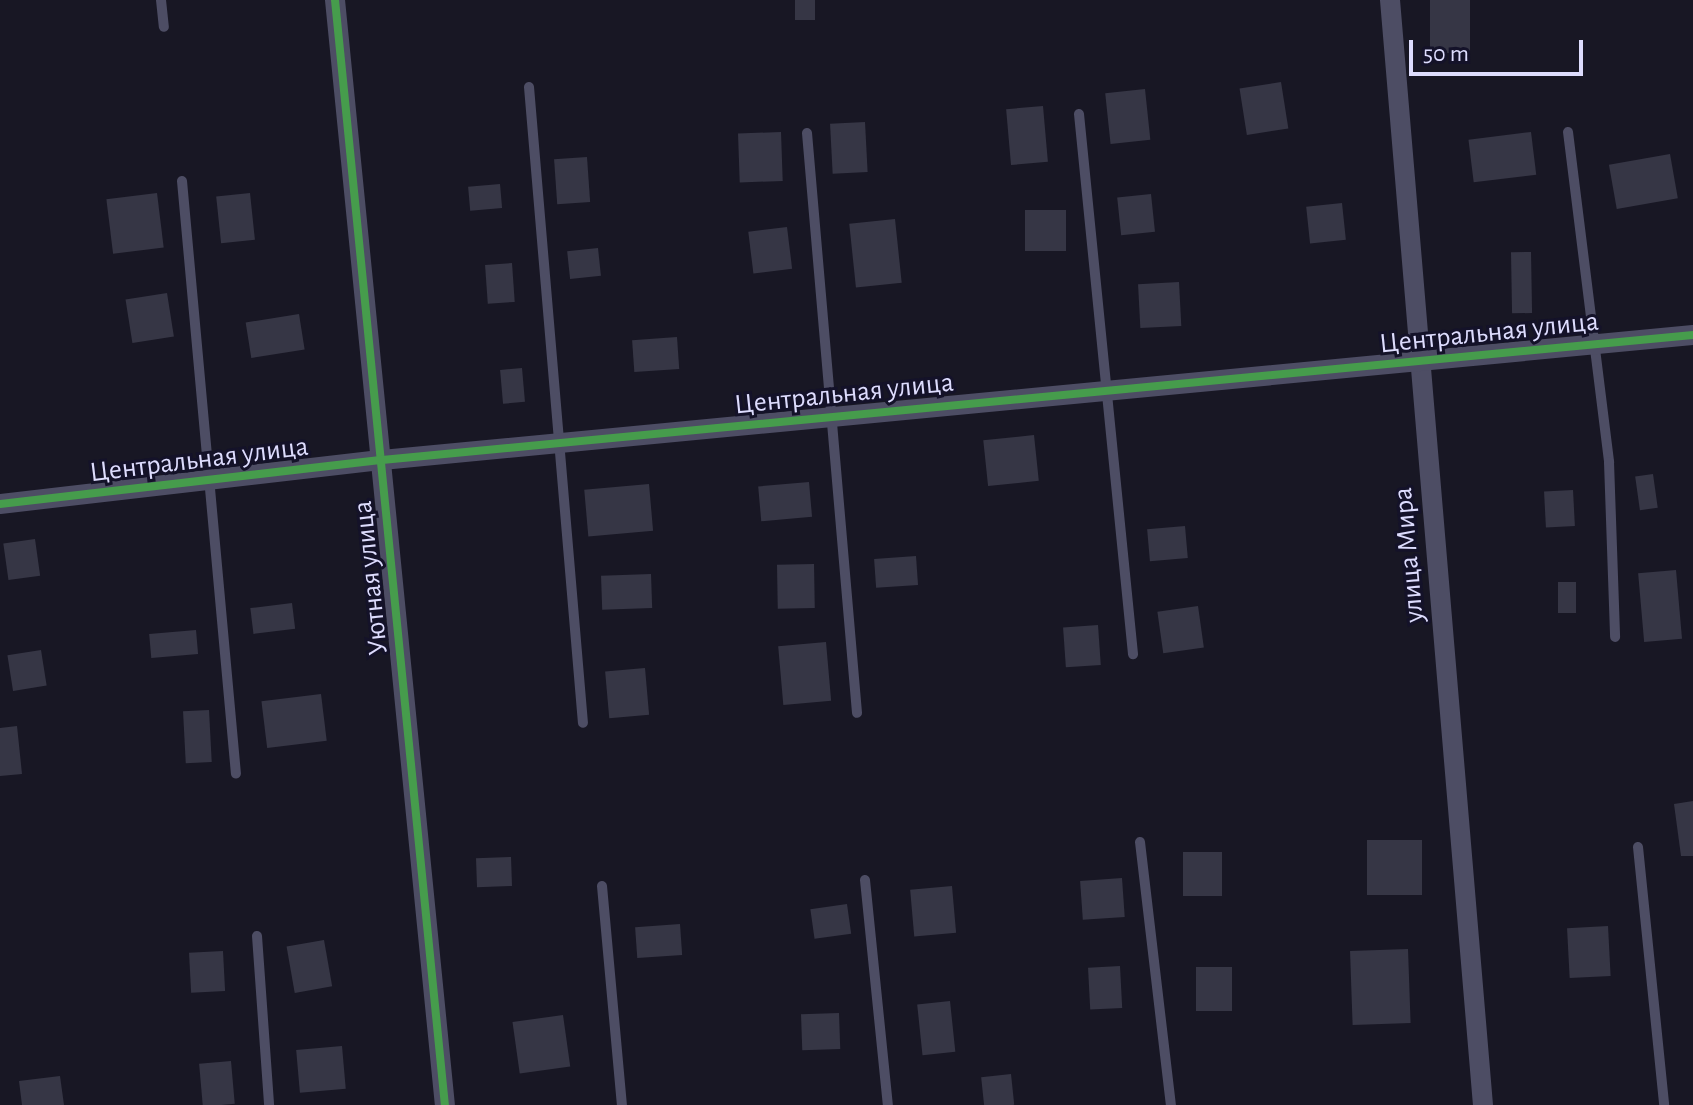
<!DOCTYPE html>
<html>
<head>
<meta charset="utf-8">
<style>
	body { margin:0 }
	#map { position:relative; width:1693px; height:1105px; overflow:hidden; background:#181724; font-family:"Alegreya Sans",sans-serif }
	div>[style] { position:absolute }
	.building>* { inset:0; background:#363645; transform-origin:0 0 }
	.lane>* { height:10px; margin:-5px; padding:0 5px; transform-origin:5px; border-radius:5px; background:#4d4d64 }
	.street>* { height:20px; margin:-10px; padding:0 10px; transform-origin:10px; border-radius:10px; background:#4d4d64 }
	.cycleway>* { height:8px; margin:-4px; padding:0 4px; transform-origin:4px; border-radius:4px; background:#469c4c }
	span { translate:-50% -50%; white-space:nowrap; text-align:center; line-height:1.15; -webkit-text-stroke:6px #141229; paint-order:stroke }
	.street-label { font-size:28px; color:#dddcfd }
	.scale { position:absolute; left:1409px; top:40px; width:174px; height:36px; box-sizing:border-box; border:4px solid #dddcfd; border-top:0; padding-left:10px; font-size:24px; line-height:28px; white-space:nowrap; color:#dddcfd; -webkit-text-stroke:6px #141229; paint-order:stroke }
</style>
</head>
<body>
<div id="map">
	<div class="building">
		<i style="left:795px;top:0;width:20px;height:20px"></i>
		<i style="left:1430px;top:0;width:40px;height:53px"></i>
		<i style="left:1281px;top:82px;width:47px;height:42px;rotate:81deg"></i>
		<i style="left:1145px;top:89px;width:51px;height:40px;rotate:84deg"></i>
		<i style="left:1043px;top:106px;width:56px;height:37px;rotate:85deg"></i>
		<i style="left:865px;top:122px;width:50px;height:35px;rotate:87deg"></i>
		<i style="left:781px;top:132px;width:49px;height:43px;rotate:88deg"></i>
		<i style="left:1531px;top:132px;width:43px;height:63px;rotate:83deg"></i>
		<i style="left:1670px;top:154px;width:45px;height:62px;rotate:80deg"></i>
		<i style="left:587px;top:157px;width:45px;height:33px;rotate:86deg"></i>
		<i style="left:500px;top:184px;width:24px;height:32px;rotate:85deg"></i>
		<i style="left:157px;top:193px;width:55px;height:51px;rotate:83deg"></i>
		<i style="left:250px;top:193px;width:47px;height:34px;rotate:84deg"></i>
		<i style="left:1151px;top:194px;width:38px;height:34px;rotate:84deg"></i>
		<i style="left:1342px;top:203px;width:37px;height:36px;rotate:84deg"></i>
		<i style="left:1025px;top:210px;width:41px;height:41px"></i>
		<i style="left:895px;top:219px;width:64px;height:46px;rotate:84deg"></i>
		<i style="left:787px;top:227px;width:42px;height:39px;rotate:83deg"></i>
		<i style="left:598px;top:248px;width:28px;height:31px;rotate:84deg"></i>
		<i style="left:1531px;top:252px;width:61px;height:20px;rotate:89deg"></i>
		<i style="left:512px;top:263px;width:39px;height:27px;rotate:86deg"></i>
		<i style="left:1179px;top:282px;width:44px;height:41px;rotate:87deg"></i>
		<i style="left:167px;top:293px;width:44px;height:42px;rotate:81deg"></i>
		<i style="left:299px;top:314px;width:36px;height:54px;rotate:81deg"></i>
		<i style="left:677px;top:337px;width:32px;height:45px;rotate:86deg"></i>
		<i style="left:522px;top:368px;width:34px;height:22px;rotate:85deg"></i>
		<i style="left:1034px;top:435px;width:46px;height:51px;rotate:84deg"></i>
		<i style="left:1653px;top:474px;width:34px;height:18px;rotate:82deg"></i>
		<i style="left:809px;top:482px;width:35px;height:51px;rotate:85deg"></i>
		<i style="left:649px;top:484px;width:47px;height:65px;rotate:85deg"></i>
		<i style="left:1573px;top:490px;width:36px;height:29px;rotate:87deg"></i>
		<i style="left:1185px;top:526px;width:32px;height:38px;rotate:85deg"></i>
		<i style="left:35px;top:539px;width:37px;height:32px;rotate:82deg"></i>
		<i style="left:916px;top:556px;width:29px;height:42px;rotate:86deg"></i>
		<i style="left:814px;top:564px;width:44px;height:37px;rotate:89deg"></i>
		<i style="left:1676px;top:570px;width:69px;height:38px;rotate:85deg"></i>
		<i style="left:651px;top:574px;width:34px;height:50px;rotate:88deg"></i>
		<i style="left:1558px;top:582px;width:18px;height:31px"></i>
		<i style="left:292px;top:603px;width:26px;height:42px;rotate:83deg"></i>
		<i style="left:1198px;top:606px;width:42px;height:41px;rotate:82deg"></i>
		<i style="left:1098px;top:625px;width:40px;height:35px;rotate:86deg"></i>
		<i style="left:196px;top:630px;width:24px;height:47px;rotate:85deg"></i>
		<i style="left:826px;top:642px;width:59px;height:48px;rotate:85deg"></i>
		<i style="left:41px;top:650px;width:36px;height:34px;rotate:81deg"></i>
		<i style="left:645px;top:668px;width:47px;height:40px;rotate:85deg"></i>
		<i style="left:321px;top:694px;width:47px;height:60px;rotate:83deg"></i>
		<i style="left:209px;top:710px;width:52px;height:26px;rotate:87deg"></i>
		<i style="clip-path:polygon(17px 726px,22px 774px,0 776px,0 728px)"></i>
		<i style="clip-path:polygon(1693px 801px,1693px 856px,1681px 856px,1674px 804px)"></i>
		<i style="left:1367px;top:840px;width:55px;height:55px"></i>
		<i style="left:1183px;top:852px;width:39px;height:44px"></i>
		<i style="left:511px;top:857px;width:29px;height:35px;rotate:88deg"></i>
		<i style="left:1122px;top:878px;width:39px;height:42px;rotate:86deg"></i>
		<i style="left:952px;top:886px;width:47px;height:42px;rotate:85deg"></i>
		<i style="left:847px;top:904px;width:30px;height:37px;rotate:82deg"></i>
		<i style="left:680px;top:924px;width:31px;height:45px;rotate:86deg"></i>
		<i style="left:1608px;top:926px;width:50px;height:41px;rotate:87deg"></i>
		<i style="left:324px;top:940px;width:47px;height:38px;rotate:80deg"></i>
		<i style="left:1408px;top:949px;width:74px;height:58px;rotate:88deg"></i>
		<i style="left:223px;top:951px;width:40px;height:34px;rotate:87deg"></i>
		<i style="left:1120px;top:966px;width:42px;height:32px;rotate:87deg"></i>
		<i style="left:1196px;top:967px;width:36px;height:44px"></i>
		<i style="left:950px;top:1001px;width:51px;height:33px;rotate:84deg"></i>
		<i style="left:839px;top:1013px;width:36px;height:38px;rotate:88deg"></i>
		<i style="left:563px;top:1015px;width:52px;height:51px;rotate:82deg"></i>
		<i style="left:342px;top:1046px;width:43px;height:46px;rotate:85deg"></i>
		<i style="left:231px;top:1061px;width:43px;height:32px;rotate:85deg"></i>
		<i style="left:1011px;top:1074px;width:31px;height:30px;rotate:84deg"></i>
		<i style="clip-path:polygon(60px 1076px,64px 1105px,22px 1105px,19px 1081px)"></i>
	</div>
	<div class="lane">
		<i style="left:161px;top:0;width:27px;rotate:84deg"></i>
		<i style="left:529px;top:87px;width:638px;rotate:85.15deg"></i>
		<i style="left:1079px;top:114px;width:543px;rotate:84.29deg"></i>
		<i style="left:1568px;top:132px;width:333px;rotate:82.9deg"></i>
		<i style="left:1609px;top:462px;width:175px;rotate:88deg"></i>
		<i style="left:807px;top:133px;width:582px;rotate:85.07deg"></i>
		<i style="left:182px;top:181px;width:595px;rotate:84.8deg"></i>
		<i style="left:1140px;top:842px;width:265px;rotate:83.3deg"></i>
		<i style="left:1638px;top:847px;width:259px;rotate:84.2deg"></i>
		<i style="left:865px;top:880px;width:226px;rotate:84.2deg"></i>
		<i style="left:602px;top:886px;width:220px;rotate:84.8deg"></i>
		<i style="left:257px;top:936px;width:169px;rotate:85.9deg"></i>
	</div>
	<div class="street">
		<i style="left:335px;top:0;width:1110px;rotate:84.32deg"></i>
		<i style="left:1390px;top:0;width:1109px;rotate:85.19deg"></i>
		<i style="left:0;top:504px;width:385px;rotate:-6.6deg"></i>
		<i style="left:382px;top:460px;width:1317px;rotate:-5.45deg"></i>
	</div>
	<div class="cycleway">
		<i style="left:335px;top:0;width:1110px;rotate:84.32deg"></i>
		<i style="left:0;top:504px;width:385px;rotate:-6.6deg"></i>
		<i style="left:382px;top:460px;width:1317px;rotate:-5.45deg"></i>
	</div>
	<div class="street-label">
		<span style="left:1489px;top:333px;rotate:-6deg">Центральная улица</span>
		<span style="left:844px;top:394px;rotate:-6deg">Центральная улица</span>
		<span style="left:199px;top:460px;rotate:-7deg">Центральная улица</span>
		<span style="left:1409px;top:555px;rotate:-95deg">улица Мира</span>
		<span style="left:371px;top:578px;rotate:-96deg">Уютная улица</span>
	</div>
	<div class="scale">50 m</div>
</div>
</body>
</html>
